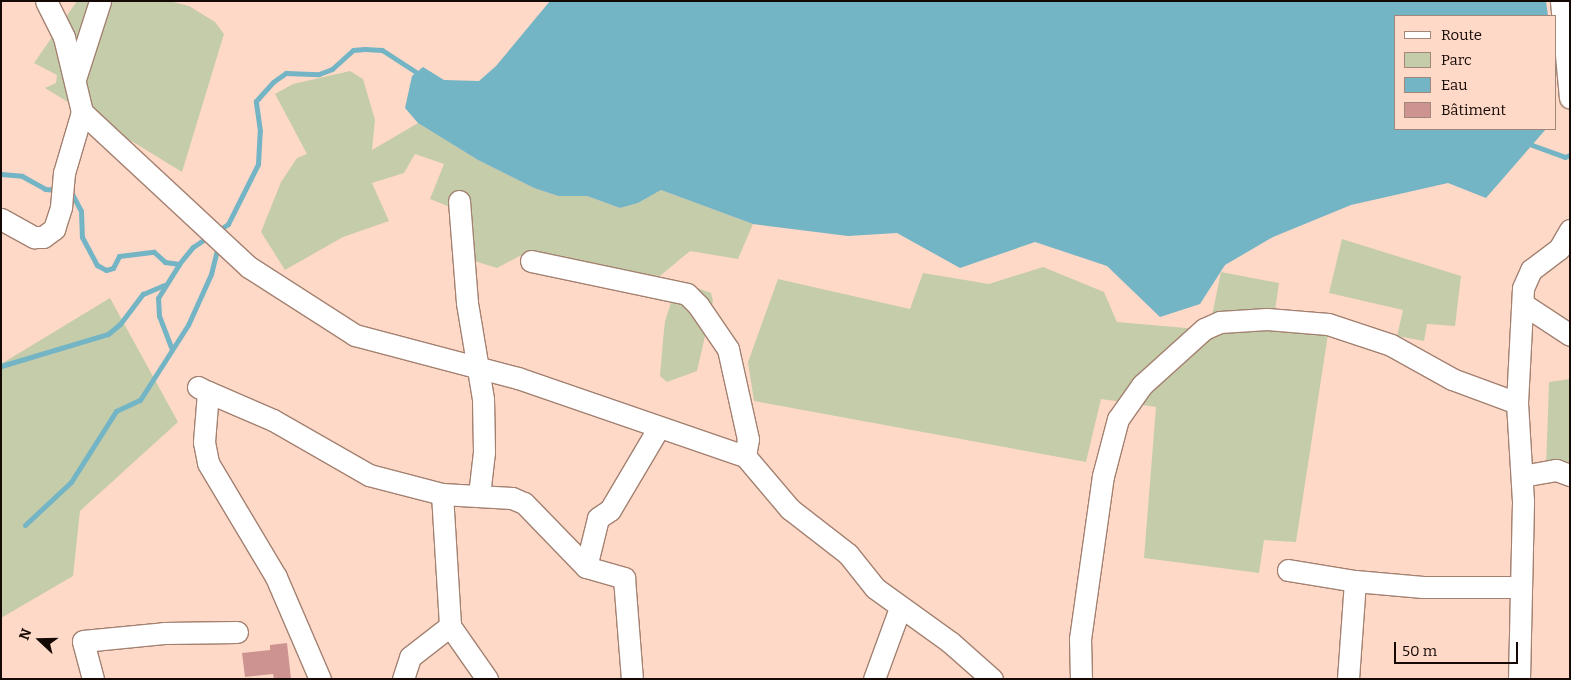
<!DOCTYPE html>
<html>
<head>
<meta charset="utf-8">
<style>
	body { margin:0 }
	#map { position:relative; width:1571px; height:680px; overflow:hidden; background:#ffd9c8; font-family:Bitter,serif }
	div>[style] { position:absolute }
	.green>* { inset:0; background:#c5ccaa }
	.water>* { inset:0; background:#73b4c5 }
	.stream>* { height:5px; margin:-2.5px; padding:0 2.5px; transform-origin:2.5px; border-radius:2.5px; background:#73b4c5 }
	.building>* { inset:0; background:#cd9391 }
	.roads { filter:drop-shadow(1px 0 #a38171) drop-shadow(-1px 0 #a38171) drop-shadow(0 1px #a38171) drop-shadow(0 -1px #a38171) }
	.minor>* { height:21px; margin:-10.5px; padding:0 10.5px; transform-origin:10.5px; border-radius:10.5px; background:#fff }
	span { translate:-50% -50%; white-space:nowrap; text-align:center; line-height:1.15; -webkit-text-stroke:4px #ffd9c8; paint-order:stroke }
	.frame { position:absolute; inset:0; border:2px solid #140904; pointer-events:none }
	.legend { position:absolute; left:1394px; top:15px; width:162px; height:115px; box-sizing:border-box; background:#ffd9c8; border:1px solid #a1867a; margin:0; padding:6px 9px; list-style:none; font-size:15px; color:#140904 }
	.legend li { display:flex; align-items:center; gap:10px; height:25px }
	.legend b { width:25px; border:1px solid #a1867a }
	.north { position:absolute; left:15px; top:615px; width:50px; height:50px; -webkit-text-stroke:4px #ffd9c8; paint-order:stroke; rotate:291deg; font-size:14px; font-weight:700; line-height:20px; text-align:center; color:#140904 }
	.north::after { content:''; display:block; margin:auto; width:18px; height:22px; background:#140904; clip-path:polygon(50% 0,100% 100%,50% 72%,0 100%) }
	.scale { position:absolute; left:1394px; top:642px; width:124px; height:22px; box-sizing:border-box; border:2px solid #140904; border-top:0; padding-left:6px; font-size:15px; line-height:18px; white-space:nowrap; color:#140904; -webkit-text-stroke:4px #ffd9c8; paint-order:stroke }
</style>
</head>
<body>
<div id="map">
	<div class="green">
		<i style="clip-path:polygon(77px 1px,169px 1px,189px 6px,215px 22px,224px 34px,182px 172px,45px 88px,56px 83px,57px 75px,34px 63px)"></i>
		<i style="clip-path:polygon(350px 71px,363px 79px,375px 120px,372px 150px,418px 123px,478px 160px,534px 188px,558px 196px,587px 196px,620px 208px,638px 203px,661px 190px,753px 224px,738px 259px,690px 251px,660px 276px,587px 270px,529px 251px,497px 268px,455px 255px,470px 215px,430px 199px,444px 164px,415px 154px,404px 173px,372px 183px,389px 221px,343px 237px,285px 270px,261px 232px,281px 182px,297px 158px,307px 154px,275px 94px,293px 84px)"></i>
		<i style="clip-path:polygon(1342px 239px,1461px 276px,1455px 326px,1427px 324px,1424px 341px,1397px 336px,1403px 310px,1329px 293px)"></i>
		<i style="clip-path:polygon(1043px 267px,1104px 292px,1117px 322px,1209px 330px,1221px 272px,1279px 283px,1273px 325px,1329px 328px,1296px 542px,1264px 540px,1259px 573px,1144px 558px,1156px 407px,1101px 399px,1086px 462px,754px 401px,748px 362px,778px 279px,910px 309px,923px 273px,989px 284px)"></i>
		<i style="clip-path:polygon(678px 281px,711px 293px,713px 301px,697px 371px,667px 382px,660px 376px,663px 340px,665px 321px)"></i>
		<i style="clip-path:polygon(110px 298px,178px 422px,80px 511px,73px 576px,1px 618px,1px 364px)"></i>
		<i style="clip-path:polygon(1570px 379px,1570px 480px,1546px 468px,1549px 382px)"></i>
	</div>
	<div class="water">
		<i style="clip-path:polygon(550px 1px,1546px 1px,1548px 16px,1395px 16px,1395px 129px,1546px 129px,1486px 198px,1448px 183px,1351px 205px,1273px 237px,1225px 265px,1200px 304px,1160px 317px,1107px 266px,1035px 242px,960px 268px,897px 233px,848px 236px,753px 224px,661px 190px,638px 203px,620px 208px,587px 196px,558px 196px,534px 188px,478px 160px,418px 123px,405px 108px,412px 76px,423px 67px,444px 80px,479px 81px,496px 66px)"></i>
	</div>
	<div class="stream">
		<i style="left:1532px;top:145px;width:35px;rotate:20deg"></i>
		<i style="left:1565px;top:157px;width:5px;rotate:-22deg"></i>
		<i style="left:1px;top:174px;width:21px;rotate:5deg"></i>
		<i style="left:22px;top:176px;width:26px;rotate:29deg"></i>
		<i style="left:45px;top:189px;width:12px;rotate:5deg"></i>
		<i style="left:68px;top:193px;width:4px;rotate:14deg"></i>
		<i style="left:72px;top:194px;width:19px;rotate:62deg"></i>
		<i style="left:81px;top:211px;width:26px;rotate:88deg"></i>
		<i style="left:82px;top:237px;width:32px;rotate:62deg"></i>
		<i style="left:97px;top:265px;width:10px;rotate:29deg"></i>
		<i style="left:106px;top:270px;width:7px;rotate:-16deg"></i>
		<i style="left:113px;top:268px;width:13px;rotate:-63deg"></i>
		<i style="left:119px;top:256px;width:35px;rotate:-7deg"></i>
		<i style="left:154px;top:252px;width:15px;rotate:42deg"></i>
		<i style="left:165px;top:262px;width:14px;rotate:8deg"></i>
		<i style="left:217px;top:231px;width:13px;rotate:-32deg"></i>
		<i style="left:228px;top:224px;width:67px;rotate:-63.4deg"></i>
		<i style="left:258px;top:164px;width:33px;rotate:-87deg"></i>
		<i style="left:260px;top:131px;width:30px;rotate:-98deg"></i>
		<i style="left:256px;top:101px;width:25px;rotate:-48deg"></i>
		<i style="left:273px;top:82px;width:16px;rotate:-35deg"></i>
		<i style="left:286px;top:73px;width:33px;rotate:2deg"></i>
		<i style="left:319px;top:74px;width:14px;rotate:-21deg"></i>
		<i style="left:332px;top:69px;width:28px;rotate:-42deg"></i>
		<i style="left:353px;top:50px;width:12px;rotate:-5deg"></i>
		<i style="left:365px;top:49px;width:17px;rotate:3deg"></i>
		<i style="left:382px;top:50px;width:40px;rotate:32.9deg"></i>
		<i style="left:171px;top:347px;width:33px;rotate:-111deg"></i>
		<i style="left:159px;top:316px;width:18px;rotate:-93deg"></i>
		<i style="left:158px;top:298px;width:40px;rotate:-58deg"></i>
		<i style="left:179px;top:264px;width:22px;rotate:-51deg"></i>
		<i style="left:193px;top:247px;width:18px;rotate:-34deg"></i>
		<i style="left:1px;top:366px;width:112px;rotate:-16.7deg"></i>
		<i style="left:108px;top:334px;width:16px;rotate:-40deg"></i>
		<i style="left:120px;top:324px;width:38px;rotate:-53deg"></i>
		<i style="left:143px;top:294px;width:23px;rotate:-23deg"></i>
		<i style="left:25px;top:525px;width:63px;rotate:-43.1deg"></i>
		<i style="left:71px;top:482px;width:84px;rotate:-57.6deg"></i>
		<i style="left:116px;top:411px;width:26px;rotate:-25deg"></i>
		<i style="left:140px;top:400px;width:89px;rotate:-57.4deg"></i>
		<i style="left:188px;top:325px;width:56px;rotate:-65.7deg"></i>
		<i style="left:211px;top:274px;width:30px;rotate:-76deg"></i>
	</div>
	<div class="building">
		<i style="clip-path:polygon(287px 643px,291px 679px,274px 679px,273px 674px,245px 677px,242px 653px,270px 650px,270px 645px)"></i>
	</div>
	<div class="roads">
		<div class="minor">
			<i style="left:46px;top:1px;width:40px;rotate:63.4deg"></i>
			<i style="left:64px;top:37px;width:77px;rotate:76.5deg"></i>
			<i style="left:82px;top:112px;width:228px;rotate:42.9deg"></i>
			<i style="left:249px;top:267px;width:126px;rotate:32.7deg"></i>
			<i style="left:355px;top:335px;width:169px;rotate:14.8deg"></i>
			<i style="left:518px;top:378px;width:240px;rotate:19deg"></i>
			<i style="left:745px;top:456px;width:70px;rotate:49.7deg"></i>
			<i style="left:790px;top:509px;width:73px;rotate:37.8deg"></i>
			<i style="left:848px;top:554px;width:43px;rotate:51.5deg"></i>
			<i style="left:875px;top:588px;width:92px;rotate:35.8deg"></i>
			<i style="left:950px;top:642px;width:56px;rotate:41.4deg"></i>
			<i style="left:1561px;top:1px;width:97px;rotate:84.7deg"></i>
			<i style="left:75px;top:79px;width:82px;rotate:-72.2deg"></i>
			<i style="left:459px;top:201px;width:102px;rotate:85.5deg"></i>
			<i style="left:467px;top:303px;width:97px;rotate:80.5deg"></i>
			<i style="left:483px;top:399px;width:53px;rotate:88.9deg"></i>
			<i style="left:484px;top:452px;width:43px;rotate:96.6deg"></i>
			<i style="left:1px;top:219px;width:38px;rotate:29deg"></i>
			<i style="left:34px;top:237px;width:9px"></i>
			<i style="left:43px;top:237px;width:14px;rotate:-36deg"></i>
			<i style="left:54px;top:229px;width:23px;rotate:-72deg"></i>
			<i style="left:61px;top:207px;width:34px;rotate:-85deg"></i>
			<i style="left:64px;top:173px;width:64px;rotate:-73.6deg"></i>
			<i style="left:531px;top:261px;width:159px;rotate:11.9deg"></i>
			<i style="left:687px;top:294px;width:16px;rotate:45deg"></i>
			<i style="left:698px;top:305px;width:53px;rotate:55.7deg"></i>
			<i style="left:728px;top:349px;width:92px;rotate:77.5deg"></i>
			<i style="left:748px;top:439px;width:17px;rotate:100deg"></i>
			<i style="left:1523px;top:304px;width:56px;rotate:33.4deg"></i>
			<i style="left:198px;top:387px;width:11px;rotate:27deg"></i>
			<i style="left:208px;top:392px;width:50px;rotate:94.6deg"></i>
			<i style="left:204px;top:442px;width:21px;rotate:79deg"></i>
			<i style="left:208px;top:463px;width:133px;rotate:59.2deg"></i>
			<i style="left:276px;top:577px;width:111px;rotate:66.7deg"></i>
			<i style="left:208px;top:392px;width:71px;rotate:23.3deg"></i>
			<i style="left:273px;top:420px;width:111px;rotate:29.8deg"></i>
			<i style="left:369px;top:475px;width:75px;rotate:14.6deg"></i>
			<i style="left:442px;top:494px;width:70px;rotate:3.3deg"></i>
			<i style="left:512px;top:498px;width:13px;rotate:23deg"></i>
			<i style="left:524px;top:503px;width:89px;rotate:45.9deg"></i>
			<i style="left:586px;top:567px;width:40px;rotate:16deg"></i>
			<i style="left:624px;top:578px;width:101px;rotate:85.5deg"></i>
			<i style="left:1522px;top:476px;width:35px;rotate:-10deg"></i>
			<i style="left:1556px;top:470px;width:15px;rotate:20deg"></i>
			<i style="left:442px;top:494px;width:132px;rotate:86.5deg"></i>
			<i style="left:450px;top:626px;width:65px;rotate:55.1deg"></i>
			<i style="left:586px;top:567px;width:50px;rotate:-76.2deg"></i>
			<i style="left:598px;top:518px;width:14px;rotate:-34deg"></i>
			<i style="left:610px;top:510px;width:96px;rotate:-59.4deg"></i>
			<i style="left:1288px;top:570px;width:68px;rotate:9.3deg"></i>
			<i style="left:93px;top:679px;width:39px;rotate:-105deg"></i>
			<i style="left:83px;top:641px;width:81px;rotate:-5.6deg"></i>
			<i style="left:164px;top:633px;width:73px;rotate:-0.8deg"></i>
			<i style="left:403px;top:679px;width:23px;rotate:-72deg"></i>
			<i style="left:410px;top:657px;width:51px;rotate:-37.8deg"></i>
			<i style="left:874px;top:679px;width:76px;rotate:-69.9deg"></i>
			<i style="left:1081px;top:679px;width:40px;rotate:-91.4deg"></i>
			<i style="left:1080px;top:639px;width:165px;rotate:-82deg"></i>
			<i style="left:1103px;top:476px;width:59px;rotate:-75.3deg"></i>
			<i style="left:1118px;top:419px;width:42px;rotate:-54.8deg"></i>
			<i style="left:1142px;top:385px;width:84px;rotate:-42.1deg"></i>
			<i style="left:1204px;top:329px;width:17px;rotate:-24deg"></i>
			<i style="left:1220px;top:322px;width:47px;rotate:-3.7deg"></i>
			<i style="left:1267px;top:319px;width:61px;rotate:4.7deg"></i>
			<i style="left:1328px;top:324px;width:66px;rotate:18.4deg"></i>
			<i style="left:1391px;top:345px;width:70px;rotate:29.1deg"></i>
			<i style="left:1452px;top:379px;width:69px;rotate:20.3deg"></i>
			<i style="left:1348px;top:679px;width:98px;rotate:-85.9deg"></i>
			<i style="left:1355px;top:581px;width:68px;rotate:5deg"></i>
			<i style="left:1423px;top:587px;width:98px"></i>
			<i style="left:1519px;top:679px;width:178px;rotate:-88.7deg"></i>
			<i style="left:1523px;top:501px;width:98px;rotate:-93.5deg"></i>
			<i style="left:1517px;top:403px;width:115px;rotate:-87deg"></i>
			<i style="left:1523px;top:288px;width:20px;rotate:-66deg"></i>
			<i style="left:1531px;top:270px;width:35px;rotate:-37deg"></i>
			<i style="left:1559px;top:249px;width:22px;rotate:-60deg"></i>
		</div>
	</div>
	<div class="frame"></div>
	<ul class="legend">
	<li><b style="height:6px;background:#fff"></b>Route</li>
	<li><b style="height:14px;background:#c5ccaa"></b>Parc</li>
	<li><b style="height:14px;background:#73b4c5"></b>Eau</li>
	<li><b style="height:14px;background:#cd9391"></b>Bâtiment</li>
	</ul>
	<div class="north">N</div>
	<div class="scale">50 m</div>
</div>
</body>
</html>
